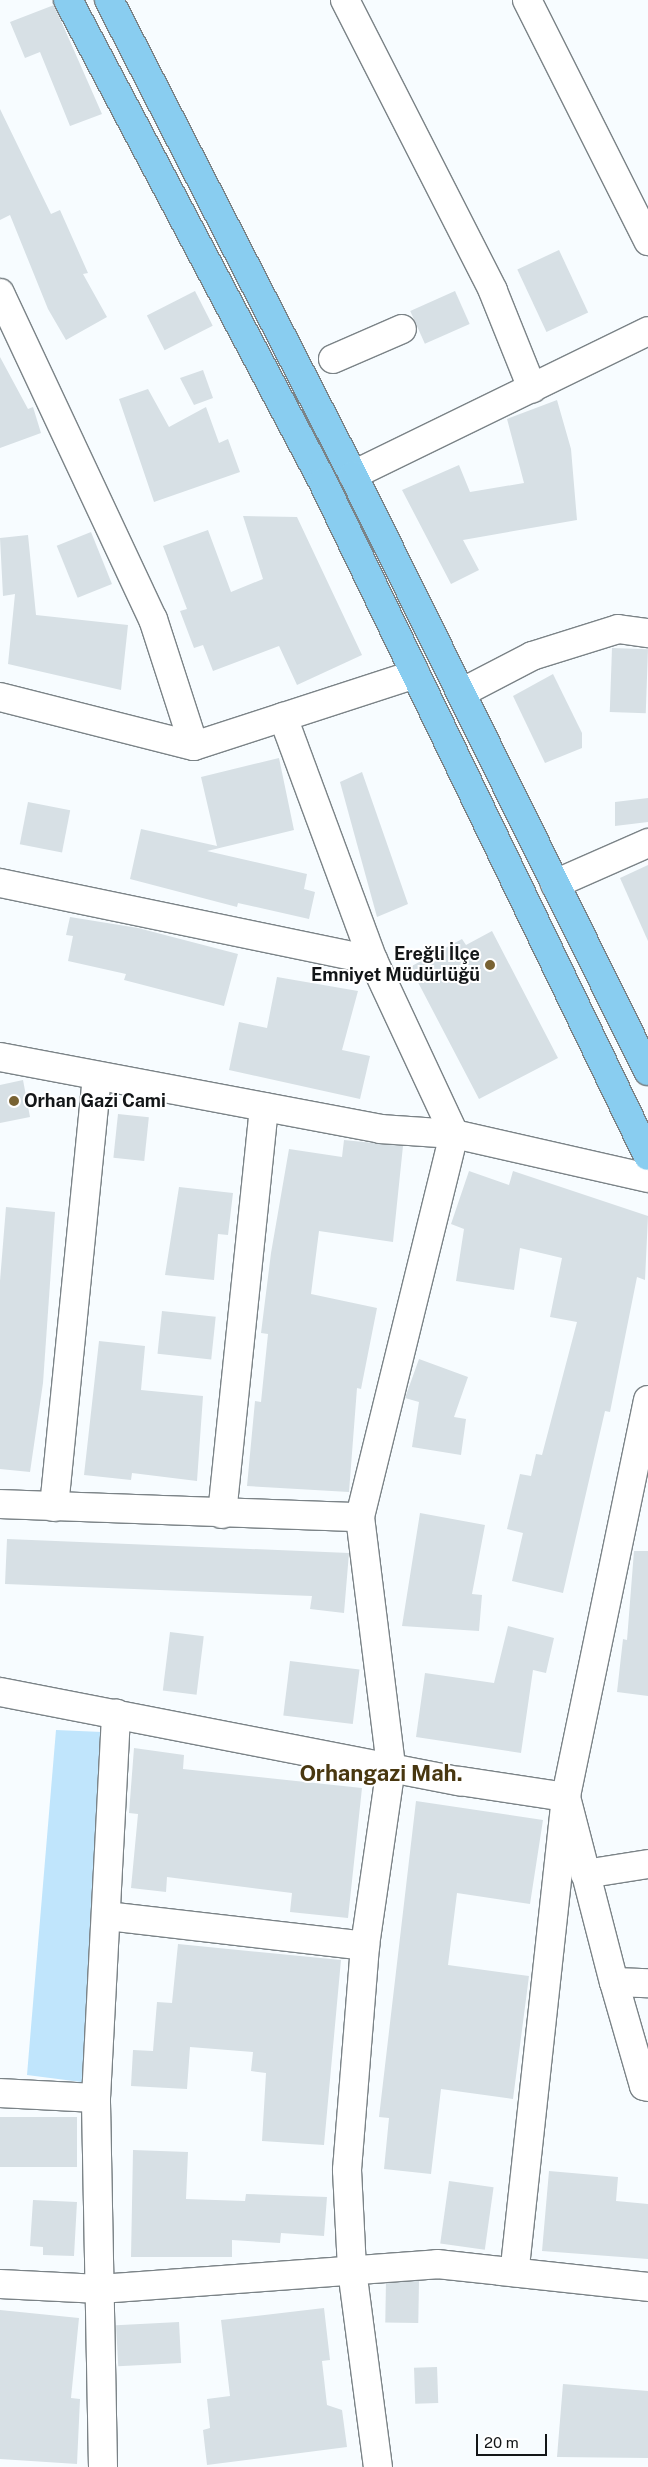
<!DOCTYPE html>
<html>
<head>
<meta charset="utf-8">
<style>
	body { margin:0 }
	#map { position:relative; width:648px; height:2467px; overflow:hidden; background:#f7fcff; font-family:"Public Sans",sans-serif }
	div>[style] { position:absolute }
	.green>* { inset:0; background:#c0e5fc }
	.building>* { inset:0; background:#d7e0e5; transform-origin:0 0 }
	.roads { filter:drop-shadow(1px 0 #7b8387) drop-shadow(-1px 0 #7b8387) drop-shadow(0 1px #7b8387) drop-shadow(0 -1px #7b8387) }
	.minor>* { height:28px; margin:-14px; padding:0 14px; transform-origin:14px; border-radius:14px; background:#fff }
	.major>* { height:28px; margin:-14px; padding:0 14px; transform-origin:14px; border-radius:14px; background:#89cdf0 }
	.dots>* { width:14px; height:14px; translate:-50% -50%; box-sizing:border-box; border:2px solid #fff; border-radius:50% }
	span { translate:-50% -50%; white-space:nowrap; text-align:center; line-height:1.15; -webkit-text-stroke:4px #fff; paint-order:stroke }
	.poi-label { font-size:18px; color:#131618; font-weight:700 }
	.right { translate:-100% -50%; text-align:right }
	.left { translate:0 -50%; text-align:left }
	.district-label { font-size:22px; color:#483710; font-weight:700 }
	.scale { position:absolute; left:476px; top:2434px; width:71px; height:22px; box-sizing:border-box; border:2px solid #131618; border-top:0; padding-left:6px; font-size:15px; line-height:18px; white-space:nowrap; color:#131618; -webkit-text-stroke:4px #fff; paint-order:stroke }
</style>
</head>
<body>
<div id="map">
	<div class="green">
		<i style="clip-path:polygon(56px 1730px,102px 1732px,89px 2083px,27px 2075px)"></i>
	</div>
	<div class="building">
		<i style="clip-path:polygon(54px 5px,102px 114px,70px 126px,40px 52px,25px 58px,10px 22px)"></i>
		<i style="clip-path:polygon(0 109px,51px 214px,60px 210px,88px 273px,83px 274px,107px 317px,66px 340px,48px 309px,10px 215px,0 220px)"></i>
		<i style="left:559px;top:250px;width:69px;height:46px;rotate:65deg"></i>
		<i style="left:195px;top:291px;width:39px;height:54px;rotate:63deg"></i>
		<i style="left:455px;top:291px;width:36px;height:49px;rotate:66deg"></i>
		<i style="clip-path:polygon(0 357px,28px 409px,33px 407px,41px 433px,0 448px)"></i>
		<i style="clip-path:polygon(203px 370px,213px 398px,194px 405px,180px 378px)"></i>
		<i style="clip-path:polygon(148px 389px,169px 427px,206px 407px,219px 443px,228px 439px,240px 472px,154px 502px,119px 399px)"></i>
		<i style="clip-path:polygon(557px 400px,571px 449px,577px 520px,463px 540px,479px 570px,451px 584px,402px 490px,459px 465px,470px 492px,524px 483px,507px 419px)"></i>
		<i style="clip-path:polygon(243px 516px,297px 517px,362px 655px,297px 685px,279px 646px,213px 671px,203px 645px,194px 648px,180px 611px,187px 609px,163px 546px,208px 530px,231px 592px,263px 579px)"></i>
		<i style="left:91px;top:532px;width:56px;height:37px;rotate:68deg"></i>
		<i style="clip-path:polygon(28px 535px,36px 615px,128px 625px,121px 690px,8px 664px,15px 594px,3px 596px,0 538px)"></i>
		<i style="left:612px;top:648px;width:36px;height:64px;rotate:2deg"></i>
		<i style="clip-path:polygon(553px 674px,582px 733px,582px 748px,545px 763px,513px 696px)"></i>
		<i style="clip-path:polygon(279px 758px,294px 830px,207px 851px,307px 874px,304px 889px,315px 892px,309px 919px,238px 903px,237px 907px,130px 879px,141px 829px,217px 846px,201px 777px)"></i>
		<i style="clip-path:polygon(362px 772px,408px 904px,377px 917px,340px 782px)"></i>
		<i style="clip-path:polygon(648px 798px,648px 822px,615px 826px,615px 802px)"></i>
		<i style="left:28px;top:802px;width:43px;height:43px;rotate:11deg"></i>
		<i style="clip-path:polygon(648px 865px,648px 941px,620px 878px)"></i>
		<i style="clip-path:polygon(70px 917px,138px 928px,238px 954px,224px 1006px,124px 980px,126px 974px,68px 961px,73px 936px,66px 935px)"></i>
		<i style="clip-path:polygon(492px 931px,558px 1058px,479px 1099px,410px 967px,462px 939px,466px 945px)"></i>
		<i style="clip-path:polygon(277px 977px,358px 991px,342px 1050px,370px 1056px,360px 1099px,229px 1070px,239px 1022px,267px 1028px)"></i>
		<i style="clip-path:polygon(23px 1080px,30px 1117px,0 1123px,0 1085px)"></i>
		<i style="left:118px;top:1114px;width:31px;height:44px;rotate:6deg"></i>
		<i style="clip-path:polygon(344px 1140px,403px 1146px,393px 1242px,319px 1231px,311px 1294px,377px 1308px,361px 1389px,357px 1388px,349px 1492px,247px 1486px,255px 1401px,261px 1402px,268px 1334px,261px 1333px,271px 1253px,289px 1149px,342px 1157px)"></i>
		<i style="clip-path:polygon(469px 1171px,509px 1185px,513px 1171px,648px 1216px,645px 1280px,637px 1277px,610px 1412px,605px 1411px,563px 1593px,512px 1581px,523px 1533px,507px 1529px,520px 1474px,531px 1476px,536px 1454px,542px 1455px,577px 1322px,550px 1317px,562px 1258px,520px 1248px,514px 1290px,456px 1281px,464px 1229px,451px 1224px)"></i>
		<i style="clip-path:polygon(179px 1187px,233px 1193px,228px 1235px,218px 1234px,214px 1280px,165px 1275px)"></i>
		<i style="clip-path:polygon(6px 1207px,55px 1212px,43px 1383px,30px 1472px,0 1469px,0 1281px)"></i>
		<i style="left:162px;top:1311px;width:54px;height:43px;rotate:6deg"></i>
		<i style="clip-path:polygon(99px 1341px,145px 1346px,141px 1390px,203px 1396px,197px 1481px,132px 1473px,131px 1480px,84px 1475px)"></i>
		<i style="clip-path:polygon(419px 1359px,468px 1377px,454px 1417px,466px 1419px,461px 1455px,412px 1447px,419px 1402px,405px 1398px)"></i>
		<i style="clip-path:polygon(420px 1513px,485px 1525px,472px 1594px,482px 1595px,479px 1631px,402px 1626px)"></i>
		<i style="clip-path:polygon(7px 1539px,349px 1553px,344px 1613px,310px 1609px,312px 1596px,5px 1584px)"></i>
		<i style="clip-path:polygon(634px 1551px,648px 1551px,648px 1696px,617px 1692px,623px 1639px,627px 1640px)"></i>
		<i style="clip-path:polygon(508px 1626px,554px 1638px,546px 1673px,533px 1670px,521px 1753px,416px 1737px,425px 1673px,494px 1683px)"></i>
		<i style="left:170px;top:1632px;width:34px;height:59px;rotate:7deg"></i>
		<i style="left:290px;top:1661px;width:70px;height:55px;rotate:7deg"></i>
		<i style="clip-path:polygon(134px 1748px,184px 1755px,183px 1769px,362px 1788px,348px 1918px,290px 1912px,292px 1893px,167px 1877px,166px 1892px,131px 1888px,138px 1814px,129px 1813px)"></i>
		<i style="clip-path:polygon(416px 1801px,543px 1820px,530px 1904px,457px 1893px,448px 1965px,529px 1976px,513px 2099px,441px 2089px,431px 2174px,384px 2169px,389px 2118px,379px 2117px)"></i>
		<i style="clip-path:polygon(178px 1944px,341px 1960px,324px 2145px,262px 2141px,266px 2073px,251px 2071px,253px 2052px,190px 2047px,187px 2089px,131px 2086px,133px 2050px,153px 2051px,157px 2002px,172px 2003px)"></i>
		<i style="left:77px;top:2117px;width:50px;height:77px;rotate:90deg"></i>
		<i style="clip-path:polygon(133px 2150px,188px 2152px,186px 2199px,245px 2201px,246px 2194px,327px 2197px,324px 2236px,281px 2233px,280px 2243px,232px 2240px,232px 2257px,131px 2257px)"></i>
		<i style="clip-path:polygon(549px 2171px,618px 2177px,616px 2201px,648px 2204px,648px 2259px,542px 2251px)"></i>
		<i style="left:449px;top:2181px;width:45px;height:63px;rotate:8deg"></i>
		<i style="clip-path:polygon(33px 2200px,77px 2202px,74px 2256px,43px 2255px,43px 2247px,30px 2246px)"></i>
		<i style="left:419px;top:2281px;width:42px;height:33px;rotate:91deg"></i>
		<i style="clip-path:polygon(324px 2308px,330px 2360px,322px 2361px,327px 2405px,342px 2410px,347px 2447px,207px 2465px,203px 2430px,210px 2428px,207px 2399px,230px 2396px,221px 2320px)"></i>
		<i style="clip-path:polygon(0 2310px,79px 2318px,71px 2398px,80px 2399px,77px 2464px,0 2459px)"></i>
		<i style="left:179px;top:2322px;width:41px;height:63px;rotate:87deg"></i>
		<i style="left:437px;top:2367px;width:36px;height:23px;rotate:88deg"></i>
		<i style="clip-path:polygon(563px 2384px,648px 2391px,648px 2458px,557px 2457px)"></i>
	</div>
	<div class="roads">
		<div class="minor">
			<i style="left:345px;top:0;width:326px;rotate:63deg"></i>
			<i style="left:493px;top:291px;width:105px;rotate:68.1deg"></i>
			<i style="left:527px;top:0;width:270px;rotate:63.3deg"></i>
			<i style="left:0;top:293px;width:360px;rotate:64.9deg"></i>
			<i style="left:153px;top:619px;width:133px;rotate:72.1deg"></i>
			<i style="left:333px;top:359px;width:75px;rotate:-23.5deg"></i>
			<i style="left:353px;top:475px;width:328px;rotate:-26deg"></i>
			<i style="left:461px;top:693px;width:80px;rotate:-27.5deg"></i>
			<i style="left:532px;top:656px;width:90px;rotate:-17.4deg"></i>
			<i style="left:618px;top:629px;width:30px;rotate:8deg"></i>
			<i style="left:0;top:697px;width:200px;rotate:14.2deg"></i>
			<i style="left:194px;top:746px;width:233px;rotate:-18deg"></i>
			<i style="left:283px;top:717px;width:259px;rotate:69.7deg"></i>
			<i style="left:373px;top:960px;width:192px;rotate:65deg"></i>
			<i style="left:454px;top:1134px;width:394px;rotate:103.8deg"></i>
			<i style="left:360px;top:1517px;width:252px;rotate:82.9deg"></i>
			<i style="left:391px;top:1767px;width:181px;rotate:98.3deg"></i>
			<i style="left:0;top:883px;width:381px;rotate:11.7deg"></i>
			<i style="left:555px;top:884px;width:102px;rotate:-23.8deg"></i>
			<i style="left:0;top:1057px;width:387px;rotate:10.7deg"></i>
			<i style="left:380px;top:1129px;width:74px;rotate:3.9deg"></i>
			<i style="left:454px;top:1134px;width:199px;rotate:12.8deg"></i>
			<i style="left:648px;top:1400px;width:405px;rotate:101.7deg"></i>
			<i style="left:566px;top:1797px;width:191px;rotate:75.5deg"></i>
			<i style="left:614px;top:1982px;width:108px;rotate:73.9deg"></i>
			<i style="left:644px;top:2086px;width:4px;rotate:14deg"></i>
			<i style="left:0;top:1504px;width:360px;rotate:2.1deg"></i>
			<i style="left:54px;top:1507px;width:433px;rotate:-84.3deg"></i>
			<i style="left:222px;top:1514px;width:409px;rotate:-84.1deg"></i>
			<i style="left:0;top:1692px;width:469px;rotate:11deg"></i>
			<i style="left:460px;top:1781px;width:107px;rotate:8.6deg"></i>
			<i style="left:566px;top:1797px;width:478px;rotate:96.2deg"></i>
			<i style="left:585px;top:1874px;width:64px;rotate:-9deg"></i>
			<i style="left:107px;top:1916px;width:260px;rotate:6.6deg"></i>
			<i style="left:365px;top:1946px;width:225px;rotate:94.6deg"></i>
			<i style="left:347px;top:2170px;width:100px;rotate:87.1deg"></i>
			<i style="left:352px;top:2270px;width:199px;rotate:82.5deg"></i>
			<i style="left:614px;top:1982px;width:34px;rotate:2deg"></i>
			<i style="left:0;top:2093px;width:96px;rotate:3deg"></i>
			<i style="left:0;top:2284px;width:100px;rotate:2.9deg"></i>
			<i style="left:100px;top:2289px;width:338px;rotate:-4.2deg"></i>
			<i style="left:437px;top:2264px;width:212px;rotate:6.2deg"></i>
			<i style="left:103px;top:2467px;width:369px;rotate:-91.1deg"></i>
			<i style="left:96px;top:2098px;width:385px;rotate:-87deg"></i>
		</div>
		<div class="major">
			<i style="left:68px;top:0;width:545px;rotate:62.12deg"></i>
			<i style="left:323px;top:482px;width:748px;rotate:64.26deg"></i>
			<i style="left:109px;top:0;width:534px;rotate:62.81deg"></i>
			<i style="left:353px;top:475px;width:665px;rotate:63.67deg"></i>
		</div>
	</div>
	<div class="dots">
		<i style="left:490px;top:965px;background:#786232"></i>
		<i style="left:14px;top:1101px;background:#786232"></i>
	</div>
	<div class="poi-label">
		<span class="right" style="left:480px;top:965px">Ereğli İlçe<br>Emniyet Müdürlüğü</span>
		<span class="left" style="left:24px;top:1101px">Orhan Gazi Cami</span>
	</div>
	<div class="district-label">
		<span style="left:381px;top:1774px">Orhangazi Mah.</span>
	</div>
	<div class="scale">20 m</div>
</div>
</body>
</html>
